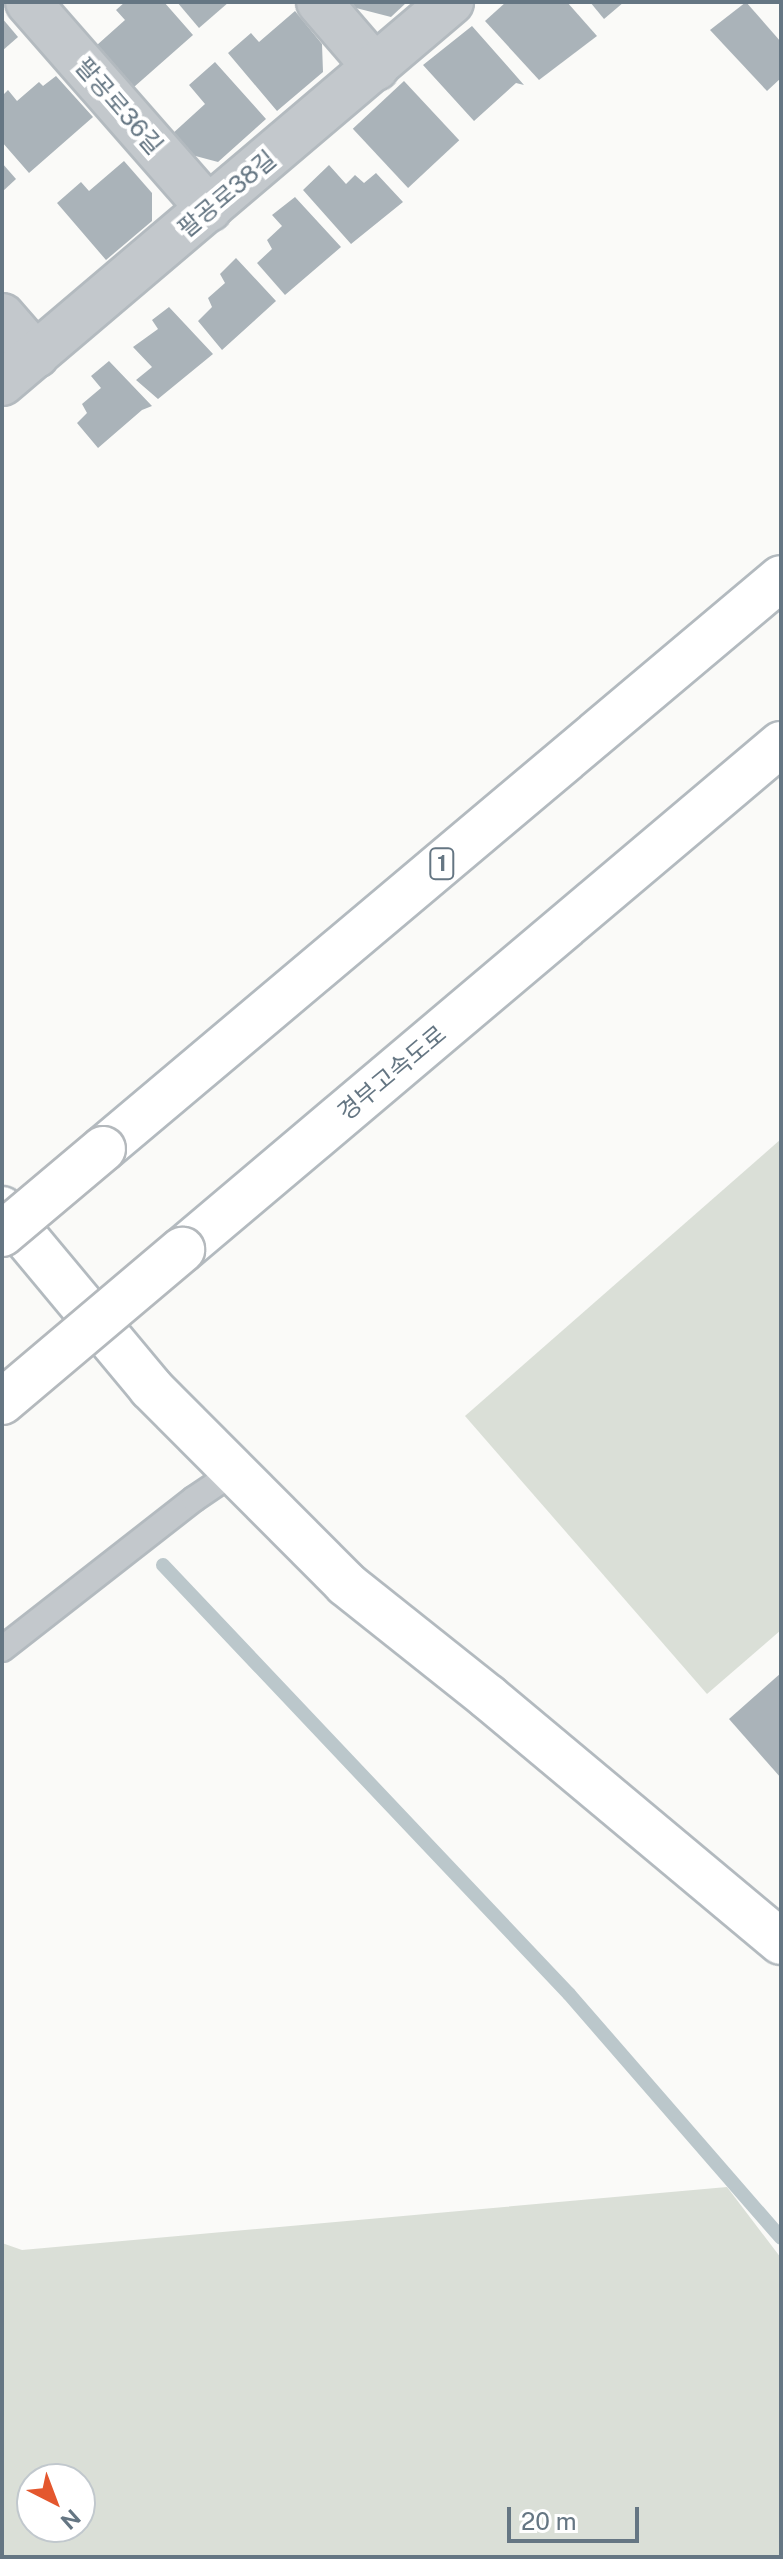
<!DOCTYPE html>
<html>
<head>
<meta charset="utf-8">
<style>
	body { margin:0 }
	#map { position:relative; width:783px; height:2559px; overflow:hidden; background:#fafaf8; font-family:"Public Sans","Noto Sans KR",sans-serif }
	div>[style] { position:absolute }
	.green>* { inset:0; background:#dadfd7 }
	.stream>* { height:14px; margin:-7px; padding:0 7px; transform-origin:7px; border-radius:7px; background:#bbc7cb }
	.building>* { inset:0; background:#aab3b9; transform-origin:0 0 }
	.roads { filter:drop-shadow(2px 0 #b3babf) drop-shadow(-2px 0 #b3babf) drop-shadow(0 2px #b3babf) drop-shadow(0 -2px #b3babf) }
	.lane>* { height:24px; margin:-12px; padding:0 12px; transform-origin:12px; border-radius:12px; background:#c3c8cc }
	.street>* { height:44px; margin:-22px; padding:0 22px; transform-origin:22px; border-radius:22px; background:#c3c8cc }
	.secondary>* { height:44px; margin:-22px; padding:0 22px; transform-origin:22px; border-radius:22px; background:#fff }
	.highway>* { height:44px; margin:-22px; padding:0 22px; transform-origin:22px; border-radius:22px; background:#fff }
	.bridges { filter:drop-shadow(2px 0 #b4b9bd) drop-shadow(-2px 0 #b4b9bd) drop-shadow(0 2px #b4b9bd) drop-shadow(0 -2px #b4b9bd) }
	.highway-bridge>* { height:44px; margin:-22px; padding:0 22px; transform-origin:22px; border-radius:22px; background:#fff }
	span { translate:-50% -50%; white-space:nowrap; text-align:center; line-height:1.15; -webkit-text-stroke:8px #fff; paint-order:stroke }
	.shield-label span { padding:2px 6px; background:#fff; border:2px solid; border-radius:6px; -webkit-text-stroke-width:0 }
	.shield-label { font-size:22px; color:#657683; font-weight:700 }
	.street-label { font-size:24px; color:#657683 }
	.frame { position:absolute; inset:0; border:4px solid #657683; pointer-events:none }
	.north { position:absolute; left:16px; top:2463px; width:80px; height:80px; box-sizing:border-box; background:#fff; border:2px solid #c1c8cd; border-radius:50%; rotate:138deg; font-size:22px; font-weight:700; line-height:32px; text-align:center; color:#657683 }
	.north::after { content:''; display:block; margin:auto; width:28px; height:36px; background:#e4572e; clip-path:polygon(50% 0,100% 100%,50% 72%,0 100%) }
	.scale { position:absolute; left:507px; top:2507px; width:132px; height:36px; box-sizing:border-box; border:4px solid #657683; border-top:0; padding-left:10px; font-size:24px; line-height:28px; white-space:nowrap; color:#657683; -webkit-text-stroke:6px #fff; paint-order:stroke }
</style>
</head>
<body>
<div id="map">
	<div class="green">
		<i style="clip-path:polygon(781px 1139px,781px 1630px,707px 1694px,465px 1416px)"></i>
		<i style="clip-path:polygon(evenodd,727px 2187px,781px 2258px,781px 2557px,2px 2557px,2px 2243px,22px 2250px,727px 2187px,32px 2479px,80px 2479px,80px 2527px,32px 2527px,32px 2479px)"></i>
	</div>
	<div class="stream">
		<i style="left:163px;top:1565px;width:591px;rotate:46.58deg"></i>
		<i style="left:569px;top:1994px;width:323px;rotate:49deg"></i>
	</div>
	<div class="building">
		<i style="clip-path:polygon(125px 2px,164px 2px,193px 35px,134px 87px,97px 45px,125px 20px,116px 10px)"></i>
		<i style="clip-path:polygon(177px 2px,229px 2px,199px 28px)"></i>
		<i style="clip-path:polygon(351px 2px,407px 2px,391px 17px,356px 8px)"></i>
		<i style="clip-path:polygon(506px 2px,567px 2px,597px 36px,539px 80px,485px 21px)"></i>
		<i style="clip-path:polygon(590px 2px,624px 2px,604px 19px)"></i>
		<i style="clip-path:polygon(746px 2px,781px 42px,781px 78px,767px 91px,710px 30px)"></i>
		<i style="clip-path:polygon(295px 11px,322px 44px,323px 72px,277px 111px,228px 53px,251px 33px,259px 42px)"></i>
		<i style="clip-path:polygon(2px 18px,18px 37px,2px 51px)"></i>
		<i style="clip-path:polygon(472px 26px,524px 85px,516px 83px,474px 121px,423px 65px)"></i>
		<i style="clip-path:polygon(215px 62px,266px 119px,218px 162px,188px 154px,171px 135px,205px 104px,189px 85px)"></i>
		<i style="clip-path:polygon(56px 76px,93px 117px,29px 173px,2px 142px,2px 96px,8px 90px,17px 101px,39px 82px,43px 86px)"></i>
		<i style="left:404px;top:81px;width:81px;height:70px;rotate:47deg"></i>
		<i style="clip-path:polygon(124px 161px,152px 193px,152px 221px,106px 260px,57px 203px,81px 182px,89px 191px)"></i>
		<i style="clip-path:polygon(2px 163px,16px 179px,2px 192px)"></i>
		<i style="clip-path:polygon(329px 165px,346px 184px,355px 175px,364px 183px,376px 173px,403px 202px,351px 244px,303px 190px)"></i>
		<i style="clip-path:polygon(295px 197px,341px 247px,285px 295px,257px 263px,272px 249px,267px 240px,282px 226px,272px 215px)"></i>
		<i style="clip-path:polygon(236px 258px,276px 301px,222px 350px,198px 321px,212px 307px,208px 298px,225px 283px,220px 274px)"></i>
		<i style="clip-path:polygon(169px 307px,213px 354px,158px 399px,136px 380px,152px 367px,133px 347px,158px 329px,152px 320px)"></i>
		<i style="clip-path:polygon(109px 361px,152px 406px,142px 410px,98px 448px,77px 423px,87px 413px,82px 404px,101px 388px,91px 376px)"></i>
		<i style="clip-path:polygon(781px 1673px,781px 1778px,729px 1719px)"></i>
	</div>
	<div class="roads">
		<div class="lane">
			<i style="left:2px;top:1649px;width:244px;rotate:-38deg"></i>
			<i style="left:194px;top:1499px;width:48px;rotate:-34deg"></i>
		</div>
		<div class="street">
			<i style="left:28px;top:2px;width:275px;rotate:48.8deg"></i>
			<i style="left:319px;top:2px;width:87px;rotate:49.2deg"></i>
			<i style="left:2px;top:316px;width:52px;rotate:48.9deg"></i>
			<i style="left:2px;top:383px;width:589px;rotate:-40.32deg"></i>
		</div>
		<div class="secondary">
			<i style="left:2px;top:1209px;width:233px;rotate:50.2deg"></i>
			<i style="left:151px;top:1388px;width:276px;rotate:45.1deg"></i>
			<i style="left:346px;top:1584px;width:181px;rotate:38.5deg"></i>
			<i style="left:488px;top:1697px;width:382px;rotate:39.9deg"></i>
		</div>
		<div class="highway">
			<i style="left:103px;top:1149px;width:886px;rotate:-40.1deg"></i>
			<i style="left:182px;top:1250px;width:784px;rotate:-40.19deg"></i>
		</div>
	</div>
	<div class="bridges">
		<div class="highway-bridge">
			<i style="left:2px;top:1234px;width:132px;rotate:-40.1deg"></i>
			<i style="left:2px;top:1402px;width:236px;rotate:-40.2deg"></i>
		</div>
	</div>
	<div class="shield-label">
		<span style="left:442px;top:864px">1</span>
	</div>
	<div class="street-label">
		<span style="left:119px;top:106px;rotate:49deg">팔공로36길</span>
		<span style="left:227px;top:194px;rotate:-40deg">팔공로38길</span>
		<span style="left:392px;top:1073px;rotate:-40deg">경부고속도로</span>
	</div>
	<div class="frame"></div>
	<div class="north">N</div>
	<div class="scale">20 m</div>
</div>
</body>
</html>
